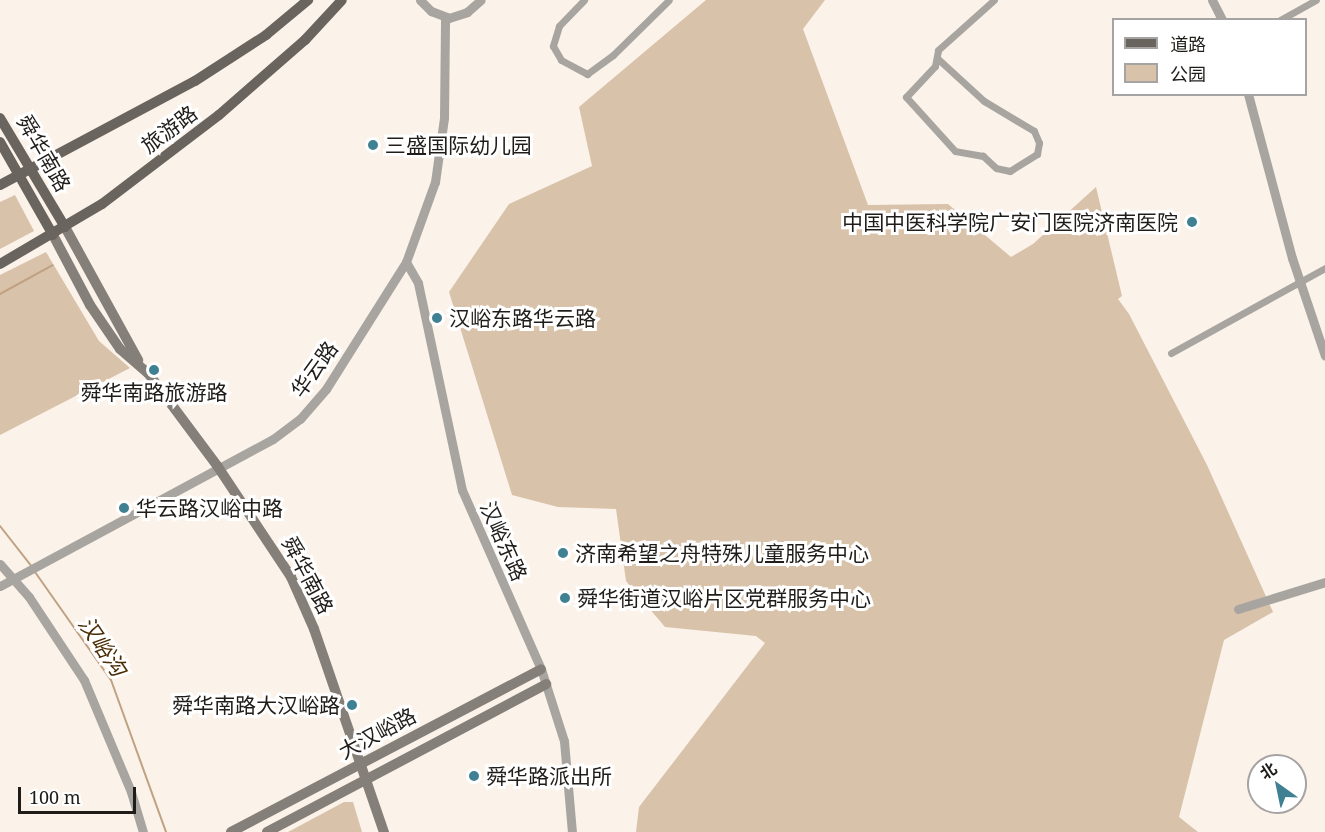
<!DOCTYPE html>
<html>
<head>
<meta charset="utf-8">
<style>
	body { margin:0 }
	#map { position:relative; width:1325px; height:832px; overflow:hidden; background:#fbf2e9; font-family:"Noto Serif","Noto Sans SC",serif }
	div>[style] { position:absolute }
	.green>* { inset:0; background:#d9c2aa }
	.stream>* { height:2px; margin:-1px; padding:0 1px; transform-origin:1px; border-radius:1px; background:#bfa283 }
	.minor>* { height:7px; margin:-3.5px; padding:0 3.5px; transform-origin:3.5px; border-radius:3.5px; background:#a8a5a1 }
	.tertiary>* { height:9px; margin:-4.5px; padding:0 4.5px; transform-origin:4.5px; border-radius:4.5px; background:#a8a5a1 }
	.secondary>* { height:10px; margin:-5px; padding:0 5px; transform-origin:5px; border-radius:5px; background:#847f79 }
	.primary>* { height:10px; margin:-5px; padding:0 5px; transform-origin:5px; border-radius:5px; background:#6a645e }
	.dots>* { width:16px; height:16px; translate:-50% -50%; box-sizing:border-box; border:3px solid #fff; border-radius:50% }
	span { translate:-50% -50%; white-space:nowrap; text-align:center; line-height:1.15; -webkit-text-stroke:6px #fff; paint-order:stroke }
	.street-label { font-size:21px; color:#1f1c19 }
	.poi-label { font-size:21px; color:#1f1c19 }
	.left { translate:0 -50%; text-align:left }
	.right { translate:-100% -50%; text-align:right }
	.water-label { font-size:22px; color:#4b2d05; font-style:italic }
	.legend { position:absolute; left:1112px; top:18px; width:195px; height:78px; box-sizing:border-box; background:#fff; border:2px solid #a5a4a3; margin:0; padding:8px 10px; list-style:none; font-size:18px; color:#1f1c19 }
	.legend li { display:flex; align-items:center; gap:12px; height:30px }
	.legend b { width:30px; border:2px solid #a5a4a3 }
	.north { position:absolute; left:1247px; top:754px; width:60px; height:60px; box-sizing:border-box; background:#fff; border:2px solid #a5a4a3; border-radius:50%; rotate:327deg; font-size:16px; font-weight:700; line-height:24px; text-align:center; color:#1f1c19 }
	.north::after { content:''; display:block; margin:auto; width:21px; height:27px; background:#3f8092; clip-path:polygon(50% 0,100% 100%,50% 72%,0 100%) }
	.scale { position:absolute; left:18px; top:787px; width:118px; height:27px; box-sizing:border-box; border:3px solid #1f1c19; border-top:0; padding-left:8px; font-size:18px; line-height:21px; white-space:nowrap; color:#1f1c19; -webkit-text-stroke:4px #fff; paint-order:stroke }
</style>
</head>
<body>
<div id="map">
	<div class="green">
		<i style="clip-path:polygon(706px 0,825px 0,803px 29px,868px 205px,948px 204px,1011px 257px,1033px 244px,1096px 187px,1122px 296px,1118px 299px,1129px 314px,1207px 465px,1273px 612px,1224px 640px,1179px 817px,1198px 832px,636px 832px,639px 807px,765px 643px,756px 636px,665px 627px,626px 581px,616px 509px,558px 507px,512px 495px,449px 292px,509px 204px,592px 166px,579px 107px)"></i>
		<i style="clip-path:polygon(15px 195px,34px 231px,0 249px,0 202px)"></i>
		<i style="clip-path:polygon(46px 252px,99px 341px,130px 368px,0 435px,0 275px)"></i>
		<i style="clip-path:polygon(344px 802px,353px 802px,362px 832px,288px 832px)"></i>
	</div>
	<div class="stream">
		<i style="left:0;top:294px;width:60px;rotate:-28.7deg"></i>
		<i style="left:0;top:526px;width:52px;rotate:52deg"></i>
		<i style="left:35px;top:572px;width:132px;rotate:54.9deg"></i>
		<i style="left:111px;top:680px;width:162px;rotate:70.1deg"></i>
	</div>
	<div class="minor">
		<i style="left:584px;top:0;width:36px;rotate:134deg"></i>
		<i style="left:559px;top:26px;width:21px;rotate:107deg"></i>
		<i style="left:553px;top:46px;width:16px;rotate:60deg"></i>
		<i style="left:561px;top:60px;width:30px;rotate:28deg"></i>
		<i style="left:587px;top:74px;width:32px;rotate:-36deg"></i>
		<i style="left:613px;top:55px;width:78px;rotate:-44.5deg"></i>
		<i style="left:1280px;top:20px;width:41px;rotate:-29.1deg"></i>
		<i style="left:937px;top:58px;width:64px;rotate:42.5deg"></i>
		<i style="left:984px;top:101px;width:58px;rotate:31deg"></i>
		<i style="left:1034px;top:131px;width:13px;rotate:67deg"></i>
		<i style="left:1039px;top:143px;width:11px;rotate:100deg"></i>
		<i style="left:1037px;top:154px;width:32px;rotate:148deg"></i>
		<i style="left:1010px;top:171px;width:14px;rotate:-168deg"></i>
		<i style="left:996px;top:168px;width:18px;rotate:-137deg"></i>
		<i style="left:983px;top:156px;width:28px;rotate:-170deg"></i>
		<i style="left:955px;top:151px;width:73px;rotate:-132.2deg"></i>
		<i style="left:906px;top:97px;width:42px;rotate:-46.9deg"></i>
		<i style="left:935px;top:66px;width:16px;rotate:-79deg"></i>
		<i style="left:938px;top:50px;width:75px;rotate:-41.8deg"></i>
		<i style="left:1171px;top:353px;width:176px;rotate:-28.9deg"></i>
	</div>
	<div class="tertiary">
		<i style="left:420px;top:0;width:16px;rotate:45deg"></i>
		<i style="left:431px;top:11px;width:19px;rotate:21deg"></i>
		<i style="left:449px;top:18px;width:19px;rotate:-18deg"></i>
		<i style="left:467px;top:12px;width:18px;rotate:-41deg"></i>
		<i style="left:1212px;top:0;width:22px;rotate:63deg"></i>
		<i style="left:1248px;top:94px;width:170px;rotate:75deg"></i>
		<i style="left:1292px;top:258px;width:103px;rotate:71.4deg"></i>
		<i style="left:406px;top:262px;width:24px;rotate:60deg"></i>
		<i style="left:418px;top:283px;width:212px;rotate:78deg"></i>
		<i style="left:462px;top:490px;width:196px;rotate:66.2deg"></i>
		<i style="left:541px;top:669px;width:76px;rotate:72.3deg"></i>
		<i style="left:564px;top:741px;width:91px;rotate:85deg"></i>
		<i style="left:0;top:564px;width:44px;rotate:48.7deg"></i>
		<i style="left:29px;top:597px;width:100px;rotate:56.5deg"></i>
		<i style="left:84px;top:680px;width:121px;rotate:67.2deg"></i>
		<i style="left:131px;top:792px;width:42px;rotate:73.3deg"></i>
		<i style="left:0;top:586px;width:310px;rotate:-28.3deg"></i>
		<i style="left:273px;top:439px;width:34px;rotate:-37deg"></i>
		<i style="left:300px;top:419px;width:40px;rotate:-49deg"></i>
		<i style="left:326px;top:389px;width:150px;rotate:-57.8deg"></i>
		<i style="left:406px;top:262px;width:85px;rotate:-70.1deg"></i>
		<i style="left:435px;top:182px;width:65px;rotate:-82deg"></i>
		<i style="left:444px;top:118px;width:101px;rotate:-89.4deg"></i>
		<i style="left:1238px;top:609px;width:91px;rotate:-17.2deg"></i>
	</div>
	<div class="secondary">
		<i style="left:65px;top:227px;width:152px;rotate:61.2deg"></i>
		<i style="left:53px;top:235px;width:79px;rotate:62.1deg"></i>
		<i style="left:90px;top:305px;width:53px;rotate:55.7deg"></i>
		<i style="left:120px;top:349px;width:37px;rotate:41deg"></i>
		<i style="left:148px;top:373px;width:117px;rotate:53.3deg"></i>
		<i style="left:218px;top:467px;width:132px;rotate:56.4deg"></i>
		<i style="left:291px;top:577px;width:57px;rotate:66.1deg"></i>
		<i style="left:314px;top:629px;width:215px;rotate:71deg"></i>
		<i style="left:231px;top:832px;width:350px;rotate:-27.7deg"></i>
		<i style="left:267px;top:832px;width:316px;rotate:-27.9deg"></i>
	</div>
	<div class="primary">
		<i style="left:0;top:118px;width:127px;rotate:59.2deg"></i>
		<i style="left:0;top:142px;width:107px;rotate:60.3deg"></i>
		<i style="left:0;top:185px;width:221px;rotate:-28.1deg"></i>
		<i style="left:195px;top:81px;width:85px;rotate:-32.9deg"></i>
		<i style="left:266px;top:35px;width:55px;rotate:-39.8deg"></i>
		<i style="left:0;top:264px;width:118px;rotate:-30.5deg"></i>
		<i style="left:102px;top:204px;width:147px;rotate:-37.3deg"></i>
		<i style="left:219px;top:115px;width:114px;rotate:-41.1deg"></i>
		<i style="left:305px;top:40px;width:54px;rotate:-47.2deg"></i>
	</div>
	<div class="dots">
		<i style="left:373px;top:145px;background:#3f8092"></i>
		<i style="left:1192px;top:222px;background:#3f8092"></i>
		<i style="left:437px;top:318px;background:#3f8092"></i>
		<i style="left:154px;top:370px;background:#3f8092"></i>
		<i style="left:124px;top:508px;background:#3f8092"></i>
		<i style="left:563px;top:553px;background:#3f8092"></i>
		<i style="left:565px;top:598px;background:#3f8092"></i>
		<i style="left:352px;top:705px;background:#3f8092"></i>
		<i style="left:474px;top:776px;background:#3f8092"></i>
	</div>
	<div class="street-label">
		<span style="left:169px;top:129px;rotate:-37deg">旅游路</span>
		<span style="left:44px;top:153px;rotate:60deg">舜华南路</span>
		<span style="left:314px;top:369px;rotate:-54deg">华云路</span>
		<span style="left:504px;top:541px;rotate:66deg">汉峪东路</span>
		<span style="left:308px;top:575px;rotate:62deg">舜华南路</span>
		<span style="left:377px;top:733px;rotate:-28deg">大汉峪路</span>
	</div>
	<div class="poi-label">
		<span class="left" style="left:385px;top:145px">三盛国际幼儿园</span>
		<span class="right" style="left:1178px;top:222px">中国中医科学院广安门医院济南医院</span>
		<span class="left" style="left:449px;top:318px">汉峪东路华云路</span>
		<span style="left:154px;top:392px">舜华南路旅游路</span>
		<span class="left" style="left:136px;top:508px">华云路汉峪中路</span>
		<span class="left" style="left:575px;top:553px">济南希望之舟特殊儿童服务中心</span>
		<span class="left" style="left:577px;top:598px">舜华街道汉峪片区党群服务中心</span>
		<span class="right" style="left:340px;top:705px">舜华南路大汉峪路</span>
		<span class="left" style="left:486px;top:776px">舜华路派出所</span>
	</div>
	<div class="water-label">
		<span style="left:103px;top:646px;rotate:56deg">汉峪沟</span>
	</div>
	<ul class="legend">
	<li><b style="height:8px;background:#6a645e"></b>道路</li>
	<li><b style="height:16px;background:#d9c2aa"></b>公园</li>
	</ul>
	<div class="north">北</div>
	<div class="scale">100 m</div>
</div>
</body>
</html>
